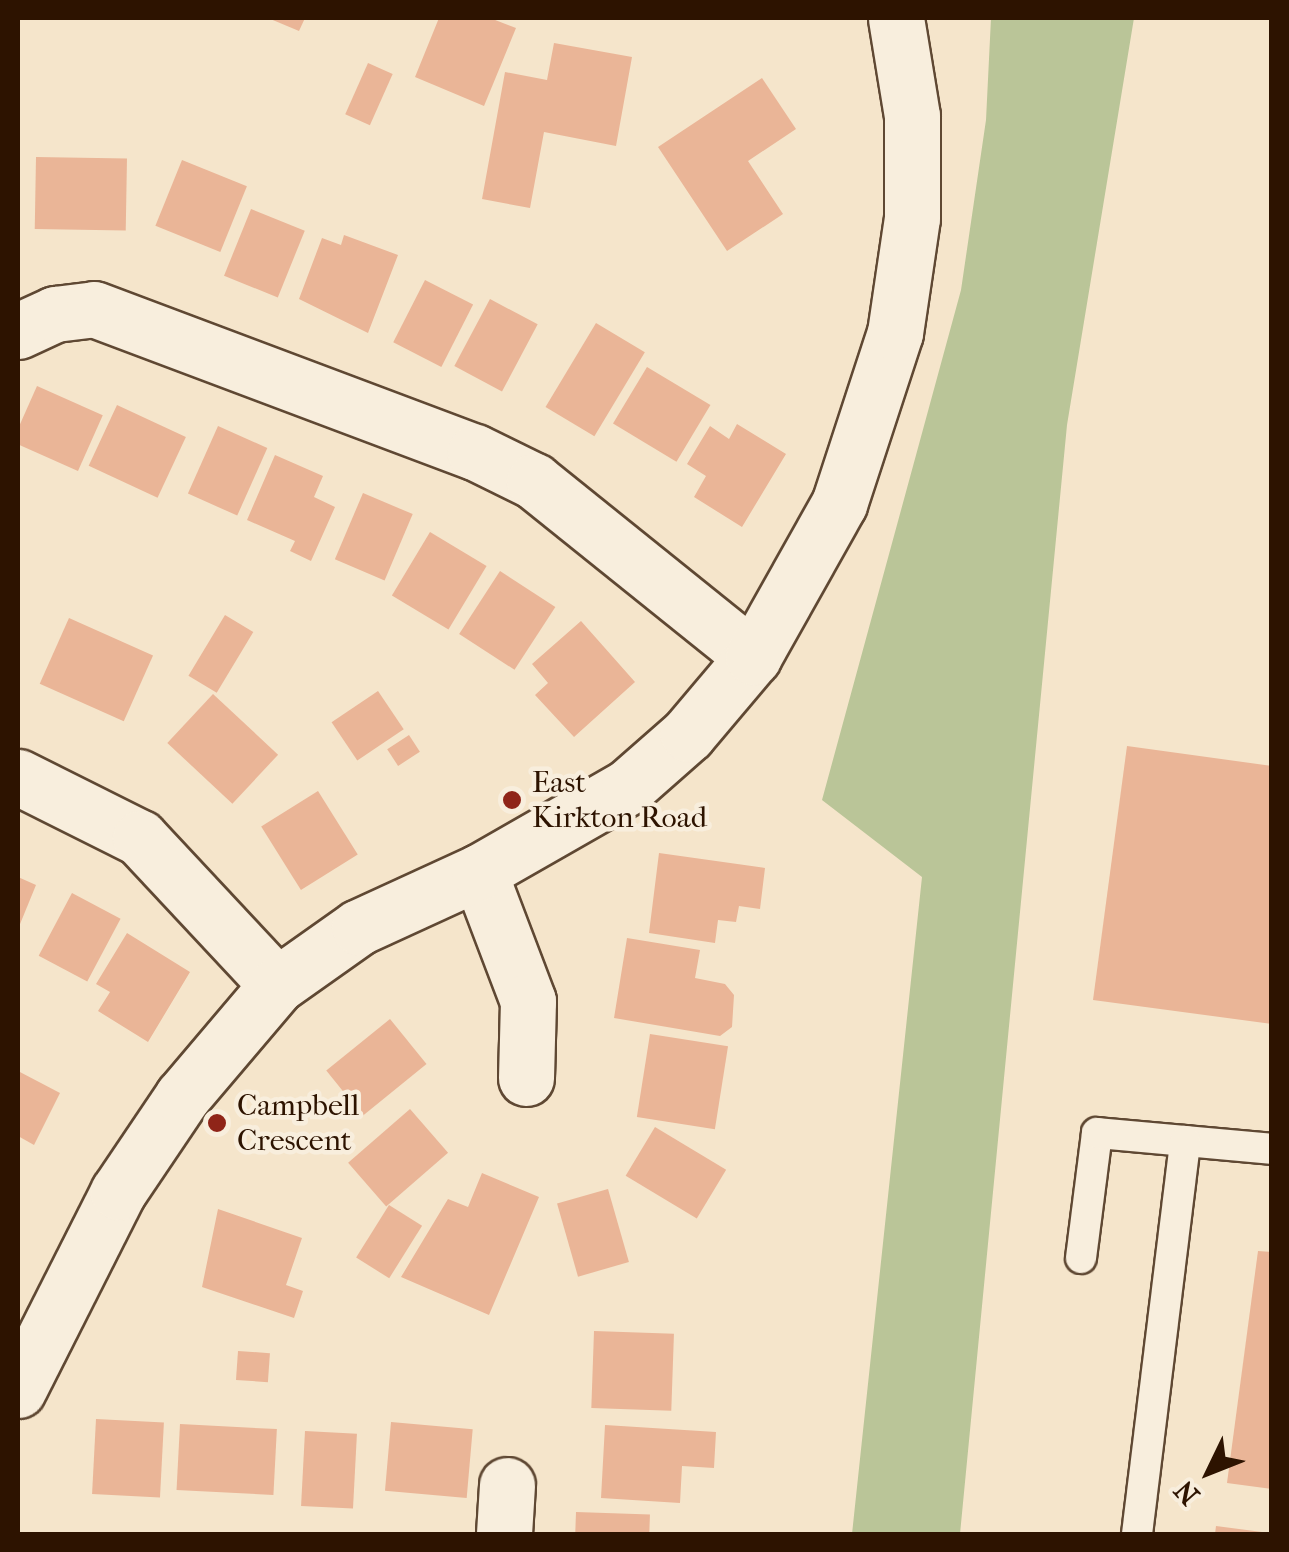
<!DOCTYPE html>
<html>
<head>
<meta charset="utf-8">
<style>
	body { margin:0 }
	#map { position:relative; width:1289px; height:1552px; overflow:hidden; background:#f5e5cb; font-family:"IM FELL French Canon",serif }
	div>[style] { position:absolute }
	.green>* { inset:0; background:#bac598 }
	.building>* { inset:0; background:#eab597; transform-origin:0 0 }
	.roads { filter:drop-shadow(2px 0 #5f4833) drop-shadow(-2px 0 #5f4833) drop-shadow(0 2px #5f4833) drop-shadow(0 -2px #5f4833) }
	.service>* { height:30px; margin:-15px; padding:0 15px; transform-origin:15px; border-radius:15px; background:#f8eedd }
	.minor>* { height:55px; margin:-27.5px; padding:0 27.5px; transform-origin:27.5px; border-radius:27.5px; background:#f8eedd }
	.dots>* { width:28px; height:28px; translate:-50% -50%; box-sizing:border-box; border:5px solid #f8eedd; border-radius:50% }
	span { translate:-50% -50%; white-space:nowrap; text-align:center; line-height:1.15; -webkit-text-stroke:9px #f8eedd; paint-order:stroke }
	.poi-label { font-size:30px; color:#2d1300 }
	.left { translate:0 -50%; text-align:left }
	.frame { position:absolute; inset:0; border:20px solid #2d1300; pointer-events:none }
	.north { position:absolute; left:1159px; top:1422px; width:100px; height:100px; -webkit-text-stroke:8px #f8eedd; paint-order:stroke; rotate:227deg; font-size:28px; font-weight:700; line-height:40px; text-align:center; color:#2d1300 }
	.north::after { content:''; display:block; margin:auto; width:35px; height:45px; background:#2d1300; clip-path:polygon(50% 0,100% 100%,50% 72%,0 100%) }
</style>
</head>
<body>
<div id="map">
	<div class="green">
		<i style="clip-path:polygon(991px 18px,1134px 18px,1067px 425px,960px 1534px,852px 1534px,922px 877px,822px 800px,961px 290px,986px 120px)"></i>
	</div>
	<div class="building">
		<i style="clip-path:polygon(268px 18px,305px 18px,299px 31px)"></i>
		<i style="clip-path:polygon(439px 18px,490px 18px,516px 28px,484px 106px,415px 77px)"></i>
		<i style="clip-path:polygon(554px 43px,632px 57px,616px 146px,544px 132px,530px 208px,482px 199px,505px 72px,547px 80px)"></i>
		<i style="left:368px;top:63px;width:27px;height:56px;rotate:24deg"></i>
		<i style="clip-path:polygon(762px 78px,796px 129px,748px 161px,783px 214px,727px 251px,658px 147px)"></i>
		<i style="left:36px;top:157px;width:91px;height:72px;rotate:1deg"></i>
		<i style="left:182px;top:160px;width:70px;height:71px;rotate:22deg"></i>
		<i style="left:251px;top:209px;width:58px;height:72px;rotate:22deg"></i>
		<i style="clip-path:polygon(344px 235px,398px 255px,368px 333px,299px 299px,322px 238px,341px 245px)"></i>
		<i style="left:425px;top:280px;width:54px;height:70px;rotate:27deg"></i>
		<i style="left:490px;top:299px;width:54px;height:76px;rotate:28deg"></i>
		<i style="left:596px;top:323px;width:57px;height:98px;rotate:31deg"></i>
		<i style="left:647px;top:367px;width:74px;height:66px;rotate:31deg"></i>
		<i style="left:37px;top:386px;width:72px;height:61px;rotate:24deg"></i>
		<i style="left:117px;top:405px;width:76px;height:67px;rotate:25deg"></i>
		<i style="clip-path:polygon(737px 424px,786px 454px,742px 527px,694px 497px,706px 476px,687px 464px,710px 426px,729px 439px)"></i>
		<i style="left:218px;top:426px;width:54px;height:74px;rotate:24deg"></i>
		<i style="clip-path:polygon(275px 455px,323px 476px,314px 497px,335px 507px,311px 561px,290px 551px,295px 541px,247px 520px)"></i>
		<i style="left:363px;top:493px;width:54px;height:72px;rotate:23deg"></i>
		<i style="left:430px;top:532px;width:66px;height:74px;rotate:31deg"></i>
		<i style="left:500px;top:571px;width:66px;height:75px;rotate:33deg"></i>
		<i style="left:225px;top:615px;width:33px;height:71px;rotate:31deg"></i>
		<i style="left:69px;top:618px;width:92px;height:72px;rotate:24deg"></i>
		<i style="clip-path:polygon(581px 621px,635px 682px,574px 737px,535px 695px,548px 683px,532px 664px)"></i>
		<i style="left:378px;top:691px;width:46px;height:56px;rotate:56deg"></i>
		<i style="left:213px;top:694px;width:89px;height:67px;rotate:43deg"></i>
		<i style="left:409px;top:735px;width:20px;height:26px;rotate:57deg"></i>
		<i style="clip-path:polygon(1127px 746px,1272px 766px,1272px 1024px,1093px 1000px)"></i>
		<i style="left:318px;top:791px;width:75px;height:67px;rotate:58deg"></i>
		<i style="clip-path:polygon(659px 853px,765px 868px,760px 909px,739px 906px,736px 922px,718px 920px,715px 943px,649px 933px)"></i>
		<i style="clip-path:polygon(18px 877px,36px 885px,18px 929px)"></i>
		<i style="left:72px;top:893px;width:55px;height:71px;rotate:28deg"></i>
		<i style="clip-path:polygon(127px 933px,190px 972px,148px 1042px,98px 1011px,110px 992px,96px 984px)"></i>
		<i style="clip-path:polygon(627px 938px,700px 950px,695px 978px,725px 984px,734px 995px,732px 1027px,720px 1036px,614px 1018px)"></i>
		<i style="left:390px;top:1019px;width:58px;height:82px;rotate:51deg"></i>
		<i style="left:650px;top:1034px;width:79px;height:84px;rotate:9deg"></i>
		<i style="clip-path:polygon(18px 1071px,60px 1093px,34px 1145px,18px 1136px)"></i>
		<i style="left:410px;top:1109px;width:58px;height:82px;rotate:49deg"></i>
		<i style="left:655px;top:1127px;width:83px;height:57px;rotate:31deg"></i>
		<i style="clip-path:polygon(482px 1173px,539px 1197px,489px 1315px,401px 1277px,448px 1199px,468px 1207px)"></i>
		<i style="left:608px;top:1189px;width:76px;height:53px;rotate:74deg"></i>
		<i style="left:389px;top:1205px;width:39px;height:62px;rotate:32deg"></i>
		<i style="clip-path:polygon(218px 1209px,302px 1238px,286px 1285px,303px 1291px,294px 1318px,202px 1287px)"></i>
		<i style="clip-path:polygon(1258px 1251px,1272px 1252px,1272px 1489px,1227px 1483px)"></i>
		<i style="left:594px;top:1331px;width:80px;height:77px;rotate:2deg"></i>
		<i style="left:238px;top:1351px;width:32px;height:29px;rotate:4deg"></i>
		<i style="left:96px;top:1419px;width:68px;height:75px;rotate:3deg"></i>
		<i style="left:391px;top:1422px;width:82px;height:69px;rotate:5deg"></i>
		<i style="left:180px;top:1424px;width:97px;height:66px;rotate:3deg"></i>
		<i style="clip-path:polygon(605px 1425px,716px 1432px,714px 1468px,682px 1466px,680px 1503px,601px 1498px)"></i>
		<i style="left:305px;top:1431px;width:52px;height:75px;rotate:3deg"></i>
		<i style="left:576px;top:1512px;width:74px;height:22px;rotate:2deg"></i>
		<i style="clip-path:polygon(1216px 1526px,1262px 1532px,1262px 1534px,1215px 1534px)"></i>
	</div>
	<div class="roads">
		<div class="service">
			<i style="left:1081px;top:1258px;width:126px;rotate:-82.7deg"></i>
			<i style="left:1097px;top:1133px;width:176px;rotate:5.2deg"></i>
			<i style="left:1137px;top:1534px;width:396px;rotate:-83deg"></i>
		</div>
		<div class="minor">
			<i style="left:18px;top:331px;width:41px;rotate:-24.7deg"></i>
			<i style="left:55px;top:314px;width:39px;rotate:-7deg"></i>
			<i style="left:94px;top:309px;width:407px;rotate:20.6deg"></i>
			<i style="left:475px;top:452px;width:66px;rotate:26.2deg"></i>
			<i style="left:534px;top:481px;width:281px;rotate:38.8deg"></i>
			<i style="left:18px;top:777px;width:136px;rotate:26.6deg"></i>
			<i style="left:140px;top:838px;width:201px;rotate:47deg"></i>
			<i style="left:479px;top:872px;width:138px;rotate:69.2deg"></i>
			<i style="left:528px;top:1001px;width:77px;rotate:91.5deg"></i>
			<i style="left:18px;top:1390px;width:222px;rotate:-63.2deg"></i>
			<i style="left:118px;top:1192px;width:115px;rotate:-56deg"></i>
			<i style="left:182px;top:1097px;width:147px;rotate:-49.7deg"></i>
			<i style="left:277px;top:985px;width:100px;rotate:-35.3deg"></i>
			<i style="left:359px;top:927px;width:132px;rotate:-24.6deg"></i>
			<i style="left:479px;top:872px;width:173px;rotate:-29.8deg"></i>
			<i style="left:629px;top:786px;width:79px;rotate:-41.4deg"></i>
			<i style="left:688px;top:734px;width:101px;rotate:-49.8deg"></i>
			<i style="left:753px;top:657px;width:176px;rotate:-60.7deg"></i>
			<i style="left:839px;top:504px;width:180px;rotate:-71.9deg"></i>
			<i style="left:895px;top:333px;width:116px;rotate:-81.6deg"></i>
			<i style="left:912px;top:218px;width:102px;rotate:-90deg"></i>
			<i style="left:912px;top:116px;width:99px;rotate:-99.3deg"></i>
			<i style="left:504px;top:1534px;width:49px;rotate:-86.5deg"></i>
		</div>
	</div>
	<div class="dots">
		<i style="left:512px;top:800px;background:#8f2418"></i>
		<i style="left:217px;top:1123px;background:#8f2418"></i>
	</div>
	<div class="poi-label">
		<span class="left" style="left:532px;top:800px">East<br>Kirkton Road</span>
		<span class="left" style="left:237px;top:1123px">Campbell<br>Crescent</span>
	</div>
	<div class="frame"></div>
	<div class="north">N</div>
</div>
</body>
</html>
